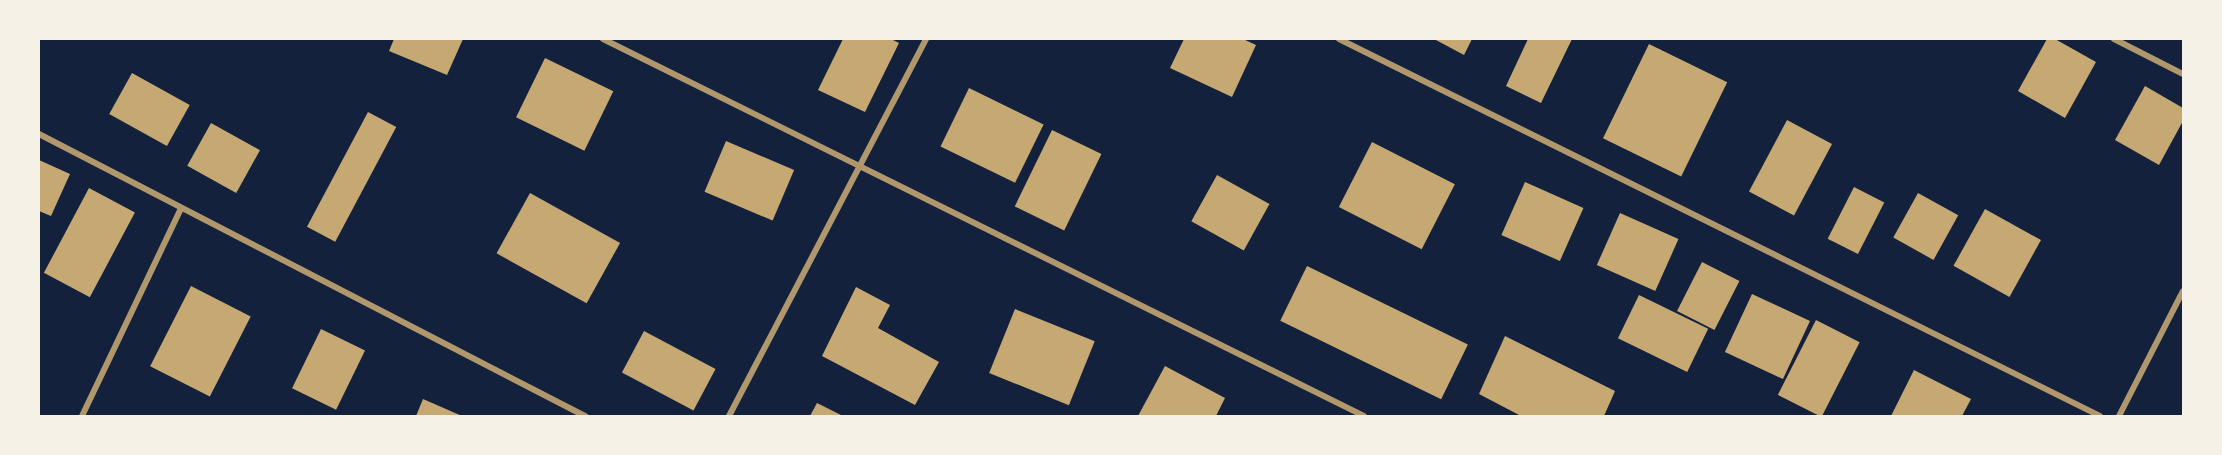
<!DOCTYPE html>
<html>
<head>
<meta charset="utf-8">
<style>
	body { margin:0 }
	#map { position:relative; width:2222px; height:455px; overflow:hidden; background:#14213d; font-family:Lato,sans-serif }
	div>[style] { position:absolute }
	.building>* { inset:0; background:#c6a872; transform-origin:0 0 }
	.minor>* { height:6px; margin:-3px; padding:0 3px; transform-origin:3px; border-radius:3px; background:#b1986c }
	span { translate:-50% -50%; white-space:nowrap; text-align:center; line-height:1.15; -webkit-text-stroke:4.5px #f6f1e7; paint-order:stroke }
	.frame { position:absolute; inset:0; border:40px solid #f6f1e7; pointer-events:none }
</style>
</head>
<body>
<div id="map">
	<div class="building">
		<i style="clip-path:polygon(394px 39px,463px 39px,447px 75px,389px 51px)"></i>
		<i style="clip-path:polygon(843px 39px,891px 39px,899px 43px,865px 112px,818px 90px)"></i>
		<i style="clip-path:polygon(1184px 39px,1243px 39px,1256px 45px,1232px 97px,1170px 68px)"></i>
		<i style="clip-path:polygon(1434px 39px,1472px 39px,1464px 55px)"></i>
		<i style="clip-path:polygon(1528px 39px,1572px 39px,1541px 103px,1506px 86px)"></i>
		<i style="clip-path:polygon(2047px 39px,2055px 39px,2096px 62px,2065px 118px,2018px 91px)"></i>
		<i style="left:1649px;top:44px;width:87px;height:105px;rotate:26deg"></i>
		<i style="left:545px;top:58px;width:76px;height:66px;rotate:26deg"></i>
		<i style="left:132px;top:73px;width:66px;height:47px;rotate:29deg"></i>
		<i style="clip-path:polygon(2145px 86px,2183px 108px,2183px 121px,2159px 165px,2115px 140px)"></i>
		<i style="left:969px;top:88px;width:83px;height:65px;rotate:26deg"></i>
		<i style="left:368px;top:112px;width:32px;height:130px;rotate:28deg"></i>
		<i style="left:1787px;top:120px;width:51px;height:81px;rotate:28deg"></i>
		<i style="left:211px;top:123px;width:56px;height:49px;rotate:29deg"></i>
		<i style="left:1052px;top:130px;width:55px;height:85px;rotate:26deg"></i>
		<i style="left:726px;top:141px;width:74px;height:55px;rotate:23deg"></i>
		<i style="left:1372px;top:142px;width:93px;height:73px;rotate:27deg"></i>
		<i style="clip-path:polygon(39px 160px,70px 174px,51px 216px,39px 211px)"></i>
		<i style="left:1217px;top:175px;width:60px;height:53px;rotate:29deg"></i>
		<i style="left:1525px;top:182px;width:64px;height:58px;rotate:24deg"></i>
		<i style="left:1854px;top:187px;width:34px;height:58px;rotate:27deg"></i>
		<i style="left:89px;top:188px;width:52px;height:96px;rotate:28deg"></i>
		<i style="left:530px;top:193px;width:103px;height:69px;rotate:29deg"></i>
		<i style="left:1918px;top:193px;width:46px;height:51px;rotate:29deg"></i>
		<i style="left:1985px;top:209px;width:64px;height:65px;rotate:29deg"></i>
		<i style="left:1620px;top:213px;width:64px;height:57px;rotate:24deg"></i>
		<i style="left:1702px;top:262px;width:42px;height:55px;rotate:27deg"></i>
		<i style="left:1307px;top:266px;width:179px;height:61px;rotate:26deg"></i>
		<i style="left:191px;top:286px;width:67px;height:90px;rotate:27deg"></i>
		<i style="clip-path:polygon(856px 287px,890px 305px,878px 328px,939px 362px,915px 405px,822px 356px)"></i>
		<i style="left:1752px;top:294px;width:64px;height:64px;rotate:25deg"></i>
		<i style="left:1639px;top:295px;width:77px;height:48px;rotate:26deg"></i>
		<i style="left:1015px;top:309px;width:86px;height:69px;rotate:22deg"></i>
		<i style="left:1816px;top:320px;width:49px;height:84px;rotate:27deg"></i>
		<i style="left:321px;top:329px;width:49px;height:66px;rotate:26deg"></i>
		<i style="left:644px;top:331px;width:81px;height:47px;rotate:28deg"></i>
		<i style="clip-path:polygon(1505px 336px,1615px 391px,1604px 416px,1521px 416px,1479px 394px)"></i>
		<i style="clip-path:polygon(1165px 366px,1225px 398px,1216px 416px,1138px 416px)"></i>
		<i style="clip-path:polygon(1914px 370px,1971px 399px,1962px 416px,1891px 416px)"></i>
		<i style="clip-path:polygon(423px 399px,462px 416px,416px 416px)"></i>
		<i style="clip-path:polygon(817px 403px,843px 416px,810px 416px)"></i>
	</div>
	<div class="minor">
		<i style="left:603px;top:39px;width:849px;rotate:26.35deg"></i>
		<i style="left:1339px;top:39px;width:849px;rotate:26.35deg"></i>
		<i style="left:2114px;top:39px;width:77px;rotate:26.9deg"></i>
		<i style="left:39px;top:134px;width:615px;rotate:27.32deg"></i>
		<i style="left:82px;top:416px;width:230px;rotate:-64.5deg"></i>
		<i style="left:729px;top:416px;width:425px;rotate:-62.4deg"></i>
		<i style="left:2119px;top:416px;width:140px;rotate:-62.9deg"></i>
	</div>
	<div class="frame"></div>
</div>
</body>
</html>
